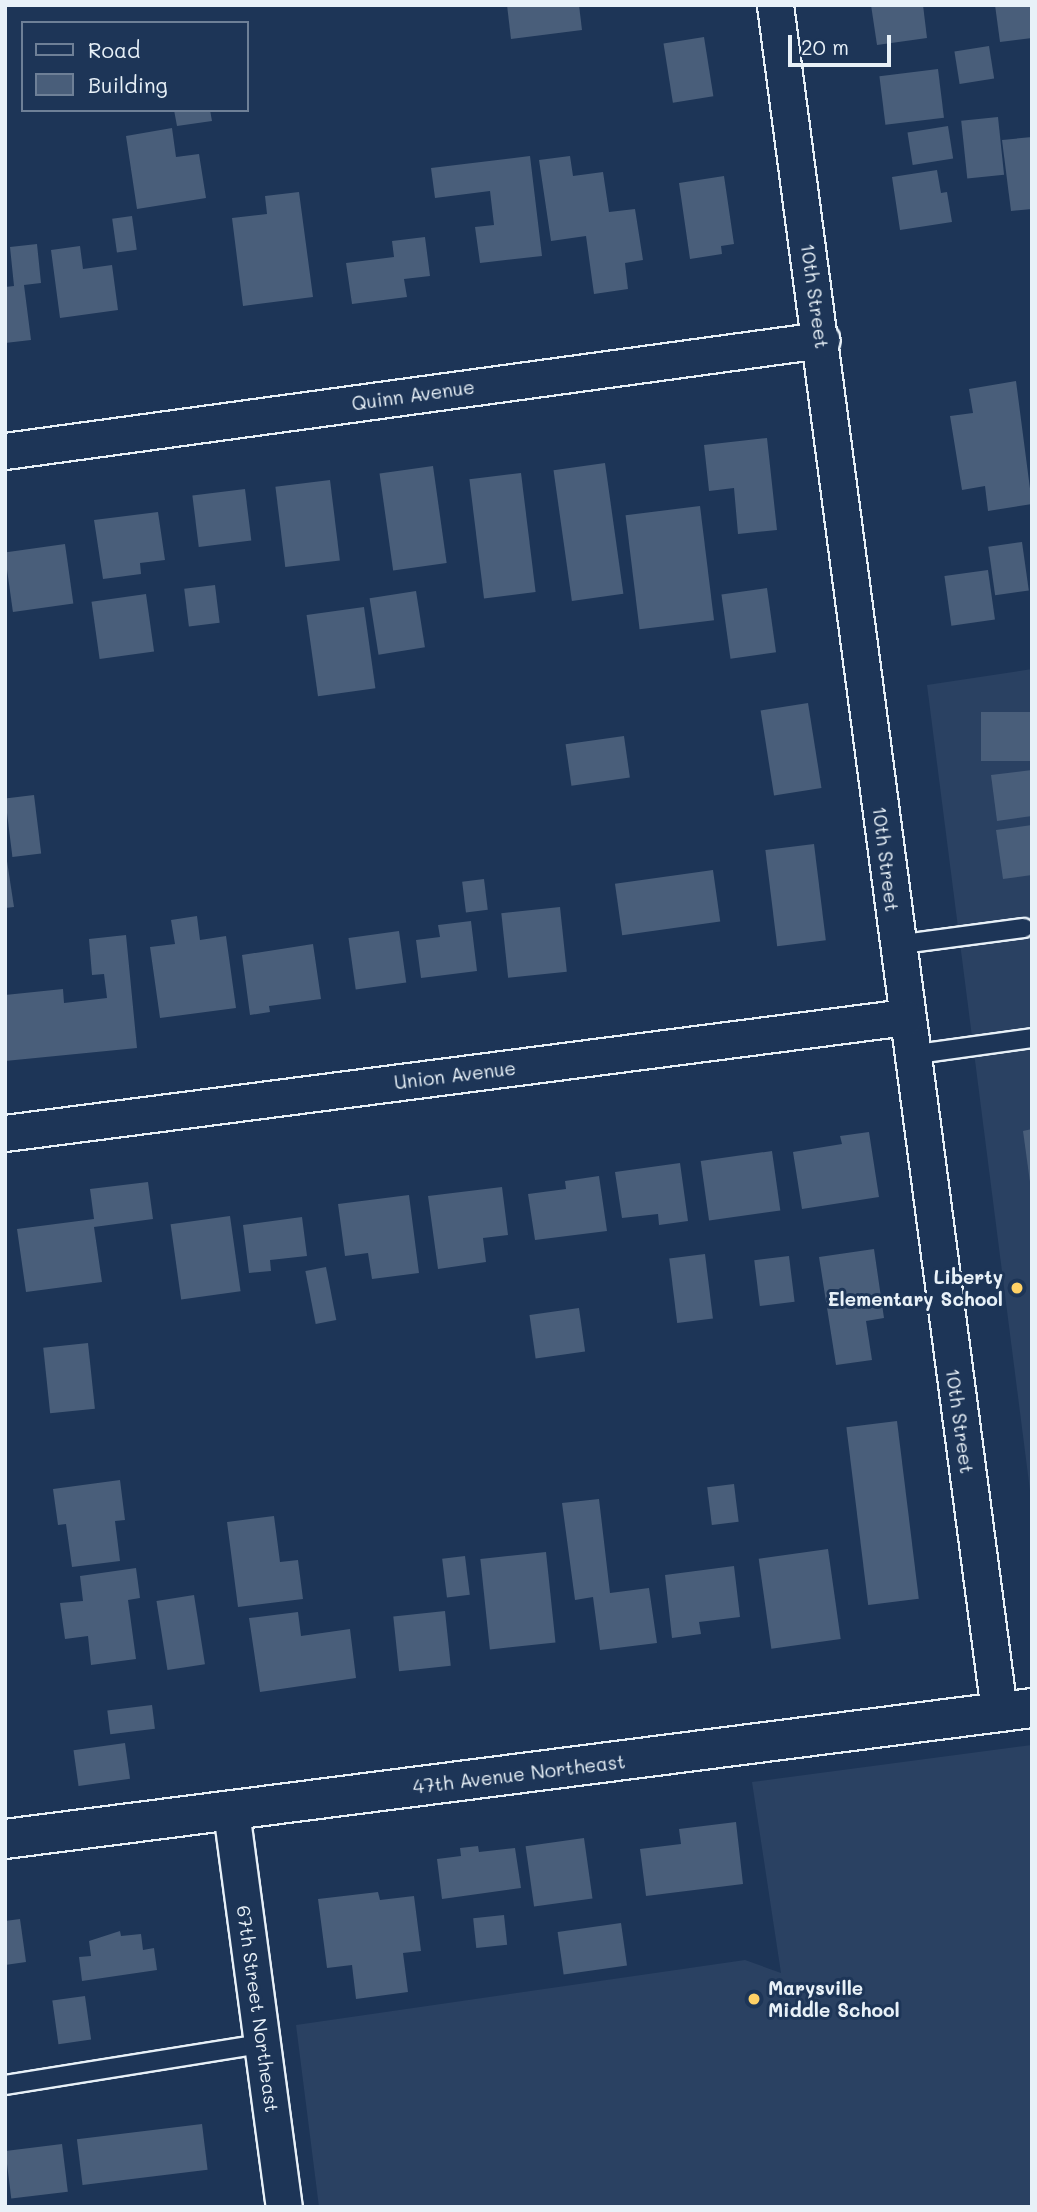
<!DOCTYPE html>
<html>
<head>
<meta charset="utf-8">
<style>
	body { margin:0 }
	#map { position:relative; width:1037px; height:2212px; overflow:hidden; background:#1d3557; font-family:Mali,sans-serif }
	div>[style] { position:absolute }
	.built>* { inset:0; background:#2a4162 }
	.building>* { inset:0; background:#495e7a; transform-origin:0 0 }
	.roads { filter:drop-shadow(2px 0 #e8f1f8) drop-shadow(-2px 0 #e8f1f8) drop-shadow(0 2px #e8f1f8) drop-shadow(0 -2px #e8f1f8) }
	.lane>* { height:18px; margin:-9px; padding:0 9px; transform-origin:9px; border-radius:9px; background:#1d3557 }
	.street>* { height:35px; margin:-17.5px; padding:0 17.5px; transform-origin:17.5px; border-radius:17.5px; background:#1d3557 }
	.secondary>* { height:38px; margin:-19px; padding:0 19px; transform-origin:19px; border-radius:19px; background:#1d3557 }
	.dots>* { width:19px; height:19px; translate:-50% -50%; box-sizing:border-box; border:4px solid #1d3557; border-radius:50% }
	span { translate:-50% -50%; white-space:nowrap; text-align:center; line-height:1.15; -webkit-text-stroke:6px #1d3557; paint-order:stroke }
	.street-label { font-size:19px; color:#e8f1f8 }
	.poi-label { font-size:19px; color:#e8f1f8; font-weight:700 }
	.right { translate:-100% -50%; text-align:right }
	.left { translate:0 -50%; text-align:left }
	.frame { position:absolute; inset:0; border:7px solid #e8f1f8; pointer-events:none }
	.legend { position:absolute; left:21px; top:21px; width:228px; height:91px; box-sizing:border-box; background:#1d3557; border:2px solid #6e8097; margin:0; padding:9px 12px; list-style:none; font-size:21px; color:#e8f1f8 }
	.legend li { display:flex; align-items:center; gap:14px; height:35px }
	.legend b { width:35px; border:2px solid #6e8097 }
	.scale { position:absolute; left:788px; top:35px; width:103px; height:32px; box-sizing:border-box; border:4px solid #e8f1f8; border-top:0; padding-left:9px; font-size:21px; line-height:24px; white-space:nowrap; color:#e8f1f8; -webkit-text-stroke:5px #1d3557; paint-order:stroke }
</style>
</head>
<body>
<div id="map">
	<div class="built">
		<i style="clip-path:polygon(1032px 669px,1032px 1506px,927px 685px)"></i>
		<i style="clip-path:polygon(1032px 1745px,1032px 2207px,319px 2207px,296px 2025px,745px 1960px,781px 1973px,752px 1782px)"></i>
	</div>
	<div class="building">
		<i style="clip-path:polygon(507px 5px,579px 5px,582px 30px,511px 39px)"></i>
		<i style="clip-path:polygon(871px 5px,923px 5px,927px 38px,877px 45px)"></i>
		<i style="clip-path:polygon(995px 5px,1030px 5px,1032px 38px,1000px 42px)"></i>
		<i style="left:704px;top:37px;width:60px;height:41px;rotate:81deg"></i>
		<i style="left:989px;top:46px;width:33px;height:35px;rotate:81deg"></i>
		<i style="left:938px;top:69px;width:49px;height:59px;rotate:83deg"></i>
		<i style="clip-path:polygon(174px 110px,210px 110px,212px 121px,177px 126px)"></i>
		<i style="left:998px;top:117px;width:58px;height:37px;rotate:84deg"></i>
		<i style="left:948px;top:126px;width:33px;height:41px;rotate:81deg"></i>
		<i style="clip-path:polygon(172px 128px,176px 157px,199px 154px,206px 198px,137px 209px,126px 136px)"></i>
		<i style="clip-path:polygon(1032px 137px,1032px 209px,1011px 211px,1002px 140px)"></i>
		<i style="clip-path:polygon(530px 156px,542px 256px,480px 263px,475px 227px,494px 225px,490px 191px,435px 198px,431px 168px)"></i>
		<i style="clip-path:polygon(570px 156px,573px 176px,603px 172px,609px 212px,635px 209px,643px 260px,625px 263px,628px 289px,594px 294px,586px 236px,551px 241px,539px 160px)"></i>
		<i style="clip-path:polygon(937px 170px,941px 193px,947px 192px,952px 222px,900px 230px,892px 177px)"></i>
		<i style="clip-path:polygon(724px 176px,734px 244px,721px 246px,722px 254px,690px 259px,679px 183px)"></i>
		<i style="clip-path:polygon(299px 192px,313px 297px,243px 306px,232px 218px,267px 214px,265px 196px)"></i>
		<i style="left:132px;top:216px;width:34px;height:20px;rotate:82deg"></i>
		<i style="clip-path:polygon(425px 237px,430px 276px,404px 279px,407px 297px,352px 304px,346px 263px,394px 257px,392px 241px)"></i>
		<i style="clip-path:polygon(37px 244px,41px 283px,24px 285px,31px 340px,5px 343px,5px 287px,14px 286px,10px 247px)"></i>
		<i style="clip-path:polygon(80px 246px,83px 269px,112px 265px,118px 310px,60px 318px,51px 250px)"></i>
		<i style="clip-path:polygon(1016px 381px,1032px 504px,988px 511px,985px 486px,962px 490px,950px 416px,973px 413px,969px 389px)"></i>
		<i style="clip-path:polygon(767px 438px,777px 530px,738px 534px,734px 488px,709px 491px,704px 445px)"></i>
		<i style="left:605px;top:463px;width:132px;height:52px;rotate:82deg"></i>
		<i style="left:433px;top:466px;width:98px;height:54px;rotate:82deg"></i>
		<i style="left:521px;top:473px;width:120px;height:52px;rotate:83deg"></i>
		<i style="left:330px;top:480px;width:81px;height:55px;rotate:83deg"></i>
		<i style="left:245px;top:489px;width:52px;height:53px;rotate:83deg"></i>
		<i style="left:700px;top:506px;width:115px;height:75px;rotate:83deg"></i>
		<i style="clip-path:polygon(158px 512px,165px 560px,140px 563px,141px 574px,103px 579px,94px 520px)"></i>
		<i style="left:1022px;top:542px;width:49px;height:34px;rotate:82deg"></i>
		<i style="left:65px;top:544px;width:60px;height:61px;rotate:82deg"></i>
		<i style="left:988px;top:570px;width:50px;height:44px;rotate:82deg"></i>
		<i style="left:215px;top:585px;width:38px;height:31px;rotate:83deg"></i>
		<i style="left:767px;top:588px;width:65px;height:46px;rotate:82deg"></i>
		<i style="left:416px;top:591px;width:57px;height:47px;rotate:81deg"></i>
		<i style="left:146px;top:594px;width:58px;height:55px;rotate:82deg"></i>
		<i style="left:364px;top:607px;width:82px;height:58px;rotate:82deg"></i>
		<i style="left:808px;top:703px;width:86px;height:48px;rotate:81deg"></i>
		<i style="left:1032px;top:712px;width:49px;height:51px;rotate:90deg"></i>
		<i style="left:624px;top:736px;width:42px;height:59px;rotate:82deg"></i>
		<i style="clip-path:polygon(1032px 770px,1032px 816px,997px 821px,991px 775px)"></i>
		<i style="left:34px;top:795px;width:59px;height:29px;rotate:83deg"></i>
		<i style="clip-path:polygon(1032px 825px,1032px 875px,1003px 879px,996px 830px)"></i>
		<i style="left:814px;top:844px;width:97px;height:49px;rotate:83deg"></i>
		<i style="clip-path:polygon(5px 848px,14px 907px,5px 908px)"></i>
		<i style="left:713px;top:870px;width:52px;height:99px;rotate:82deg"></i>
		<i style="left:484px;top:879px;width:31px;height:22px;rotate:83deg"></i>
		<i style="left:560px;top:907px;width:65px;height:59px;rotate:84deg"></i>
		<i style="clip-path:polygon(197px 916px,200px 940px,226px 936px,236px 1008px,160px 1018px,150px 947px,175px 944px,171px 920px)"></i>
		<i style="clip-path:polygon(471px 921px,477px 971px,421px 978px,416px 940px,440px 937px,438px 925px)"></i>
		<i style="left:399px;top:931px;width:52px;height:51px;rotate:82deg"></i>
		<i style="clip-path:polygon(126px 935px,137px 1048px,5px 1061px,5px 995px,63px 989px,64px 1003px,107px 998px,104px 974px,92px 975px,89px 939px)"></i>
		<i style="clip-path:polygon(313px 944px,321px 999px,269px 1006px,270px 1012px,250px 1015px,242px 955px)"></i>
		<i style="clip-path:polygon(1032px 1129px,1032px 1182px,1030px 1182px,1023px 1131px)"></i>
		<i style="clip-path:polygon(869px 1132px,879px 1197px,802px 1209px,793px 1152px,842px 1144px,840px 1136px)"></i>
		<i style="left:772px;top:1151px;width:60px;height:72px;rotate:82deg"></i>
		<i style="clip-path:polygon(680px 1163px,688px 1221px,659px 1225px,658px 1214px,622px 1218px,615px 1172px)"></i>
		<i style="clip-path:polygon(599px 1176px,607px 1231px,535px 1240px,528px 1194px,566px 1189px,565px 1181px)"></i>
		<i style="clip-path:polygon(148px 1182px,153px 1219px,94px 1227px,102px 1282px,26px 1292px,17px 1229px,94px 1219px,90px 1189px)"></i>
		<i style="clip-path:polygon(502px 1187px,508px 1235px,483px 1238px,486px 1262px,438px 1269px,428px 1196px)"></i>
		<i style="clip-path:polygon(409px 1195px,419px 1273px,372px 1279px,368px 1253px,345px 1256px,338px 1204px)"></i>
		<i style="left:230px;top:1216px;width:76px;height:60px;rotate:82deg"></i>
		<i style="clip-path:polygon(302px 1217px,307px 1256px,270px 1260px,271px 1271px,249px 1273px,243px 1225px)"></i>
		<i style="clip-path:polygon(874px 1249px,884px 1318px,866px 1321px,872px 1360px,836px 1365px,819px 1257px)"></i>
		<i style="left:705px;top:1254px;width:65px;height:36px;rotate:83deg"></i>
		<i style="left:789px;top:1256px;width:46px;height:35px;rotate:83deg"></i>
		<i style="left:326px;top:1267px;width:54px;height:21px;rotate:79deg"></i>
		<i style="left:579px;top:1308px;width:44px;height:50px;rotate:82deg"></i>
		<i style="left:88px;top:1343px;width:66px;height:45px;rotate:84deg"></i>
		<i style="left:897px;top:1421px;width:179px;height:51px;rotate:83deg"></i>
		<i style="clip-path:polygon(120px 1480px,125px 1520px,115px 1521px,120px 1561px,72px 1567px,66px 1524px,58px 1525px,53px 1489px)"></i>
		<i style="left:734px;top:1484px;width:38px;height:27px;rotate:83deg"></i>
		<i style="clip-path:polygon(599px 1499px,610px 1593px,649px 1588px,657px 1643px,600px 1650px,593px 1597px,575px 1600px,562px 1503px)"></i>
		<i style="clip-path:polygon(274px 1516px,280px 1562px,298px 1560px,303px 1599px,238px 1607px,227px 1522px)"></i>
		<i style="left:828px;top:1549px;width:91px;height:70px;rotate:82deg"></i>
		<i style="left:546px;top:1552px;width:91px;height:66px;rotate:84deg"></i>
		<i style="left:465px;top:1556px;width:39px;height:23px;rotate:83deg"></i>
		<i style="clip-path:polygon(734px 1566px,740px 1617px,699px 1622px,701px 1634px,672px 1638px,665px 1575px)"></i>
		<i style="clip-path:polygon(136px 1568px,140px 1598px,128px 1600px,136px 1659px,91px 1665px,88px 1636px,65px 1639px,60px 1603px,83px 1601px,80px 1576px)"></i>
		<i style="left:194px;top:1595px;width:70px;height:38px;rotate:81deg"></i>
		<i style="left:445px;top:1611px;width:55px;height:52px;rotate:84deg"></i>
		<i style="clip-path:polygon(298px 1612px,301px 1636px,350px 1629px,356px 1678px,260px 1692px,249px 1618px)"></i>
		<i style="left:152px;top:1705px;width:24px;height:45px;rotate:83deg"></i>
		<i style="left:125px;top:1743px;width:36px;height:52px;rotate:82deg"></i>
		<i style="clip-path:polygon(736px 1822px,743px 1884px,646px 1896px,640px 1849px,681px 1844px,679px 1829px)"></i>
		<i style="left:584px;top:1838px;width:61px;height:59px;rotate:82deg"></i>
		<i style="clip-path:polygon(478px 1846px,479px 1852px,515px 1848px,521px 1888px,442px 1899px,437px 1859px,461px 1856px,460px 1848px)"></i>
		<i style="clip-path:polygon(378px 1892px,380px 1900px,414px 1896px,421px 1951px,403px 1953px,408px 1992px,356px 1999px,352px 1965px,327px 1968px,318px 1899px)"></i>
		<i style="left:504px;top:1915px;width:30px;height:31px;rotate:84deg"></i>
		<i style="clip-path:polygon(20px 1919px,26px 1962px,5px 1965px,5px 1921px)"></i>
		<i style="left:621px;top:1923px;width:43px;height:64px;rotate:82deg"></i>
		<i style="clip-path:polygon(120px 1931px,121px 1936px,141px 1934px,143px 1950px,154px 1948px,157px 1970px,82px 1981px,79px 1957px,91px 1956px,89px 1941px)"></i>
		<i style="left:85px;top:1996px;width:44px;height:33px;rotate:82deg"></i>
		<i style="left:202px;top:2124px;width:46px;height:126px;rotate:83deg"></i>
		<i style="left:62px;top:2144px;width:48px;height:57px;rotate:83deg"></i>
	</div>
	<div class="roads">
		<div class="lane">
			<i style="left:896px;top:945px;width:129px;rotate:-7.6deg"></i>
			<i style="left:910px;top:1055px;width:123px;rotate:-7.9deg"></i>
			<i style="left:5px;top:2085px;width:260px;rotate:-9.1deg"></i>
		</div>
		<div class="street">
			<i style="left:775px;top:5px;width:1722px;rotate:82.52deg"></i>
			<i style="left:5px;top:451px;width:824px;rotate:-7.75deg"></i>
			<i style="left:5px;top:1133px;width:907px;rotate:-7.34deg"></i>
			<i style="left:231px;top:1811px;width:400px;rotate:82.4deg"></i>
		</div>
		<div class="secondary">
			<i style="left:5px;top:1839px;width:1035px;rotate:-7.27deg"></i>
		</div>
	</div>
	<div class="dots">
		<i style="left:1017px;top:1288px;background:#ffd166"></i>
		<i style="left:754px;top:1999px;background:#ffd166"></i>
	</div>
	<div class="street-label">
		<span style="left:815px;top:296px;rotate:82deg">10th Street</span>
		<span style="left:413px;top:395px;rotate:-8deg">Quinn Avenue</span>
		<span style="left:886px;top:859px;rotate:83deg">10th Street</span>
		<span style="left:455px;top:1075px;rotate:-7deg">Union Avenue</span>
		<span style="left:960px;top:1421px;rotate:82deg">10th Street</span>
		<span style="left:519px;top:1774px;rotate:-7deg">47th Avenue Northeast</span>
		<span style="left:258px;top:2009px;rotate:82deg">67th Street Northeast</span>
	</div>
	<div class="poi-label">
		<span class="right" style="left:1003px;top:1288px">Liberty<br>Elementary School</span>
		<span class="left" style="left:768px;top:1999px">Marysville<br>Middle School</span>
	</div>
	<div class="frame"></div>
	<ul class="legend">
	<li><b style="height:9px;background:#1d3557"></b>Road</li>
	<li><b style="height:19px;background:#495e7a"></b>Building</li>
	</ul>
	<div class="scale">20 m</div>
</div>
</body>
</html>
